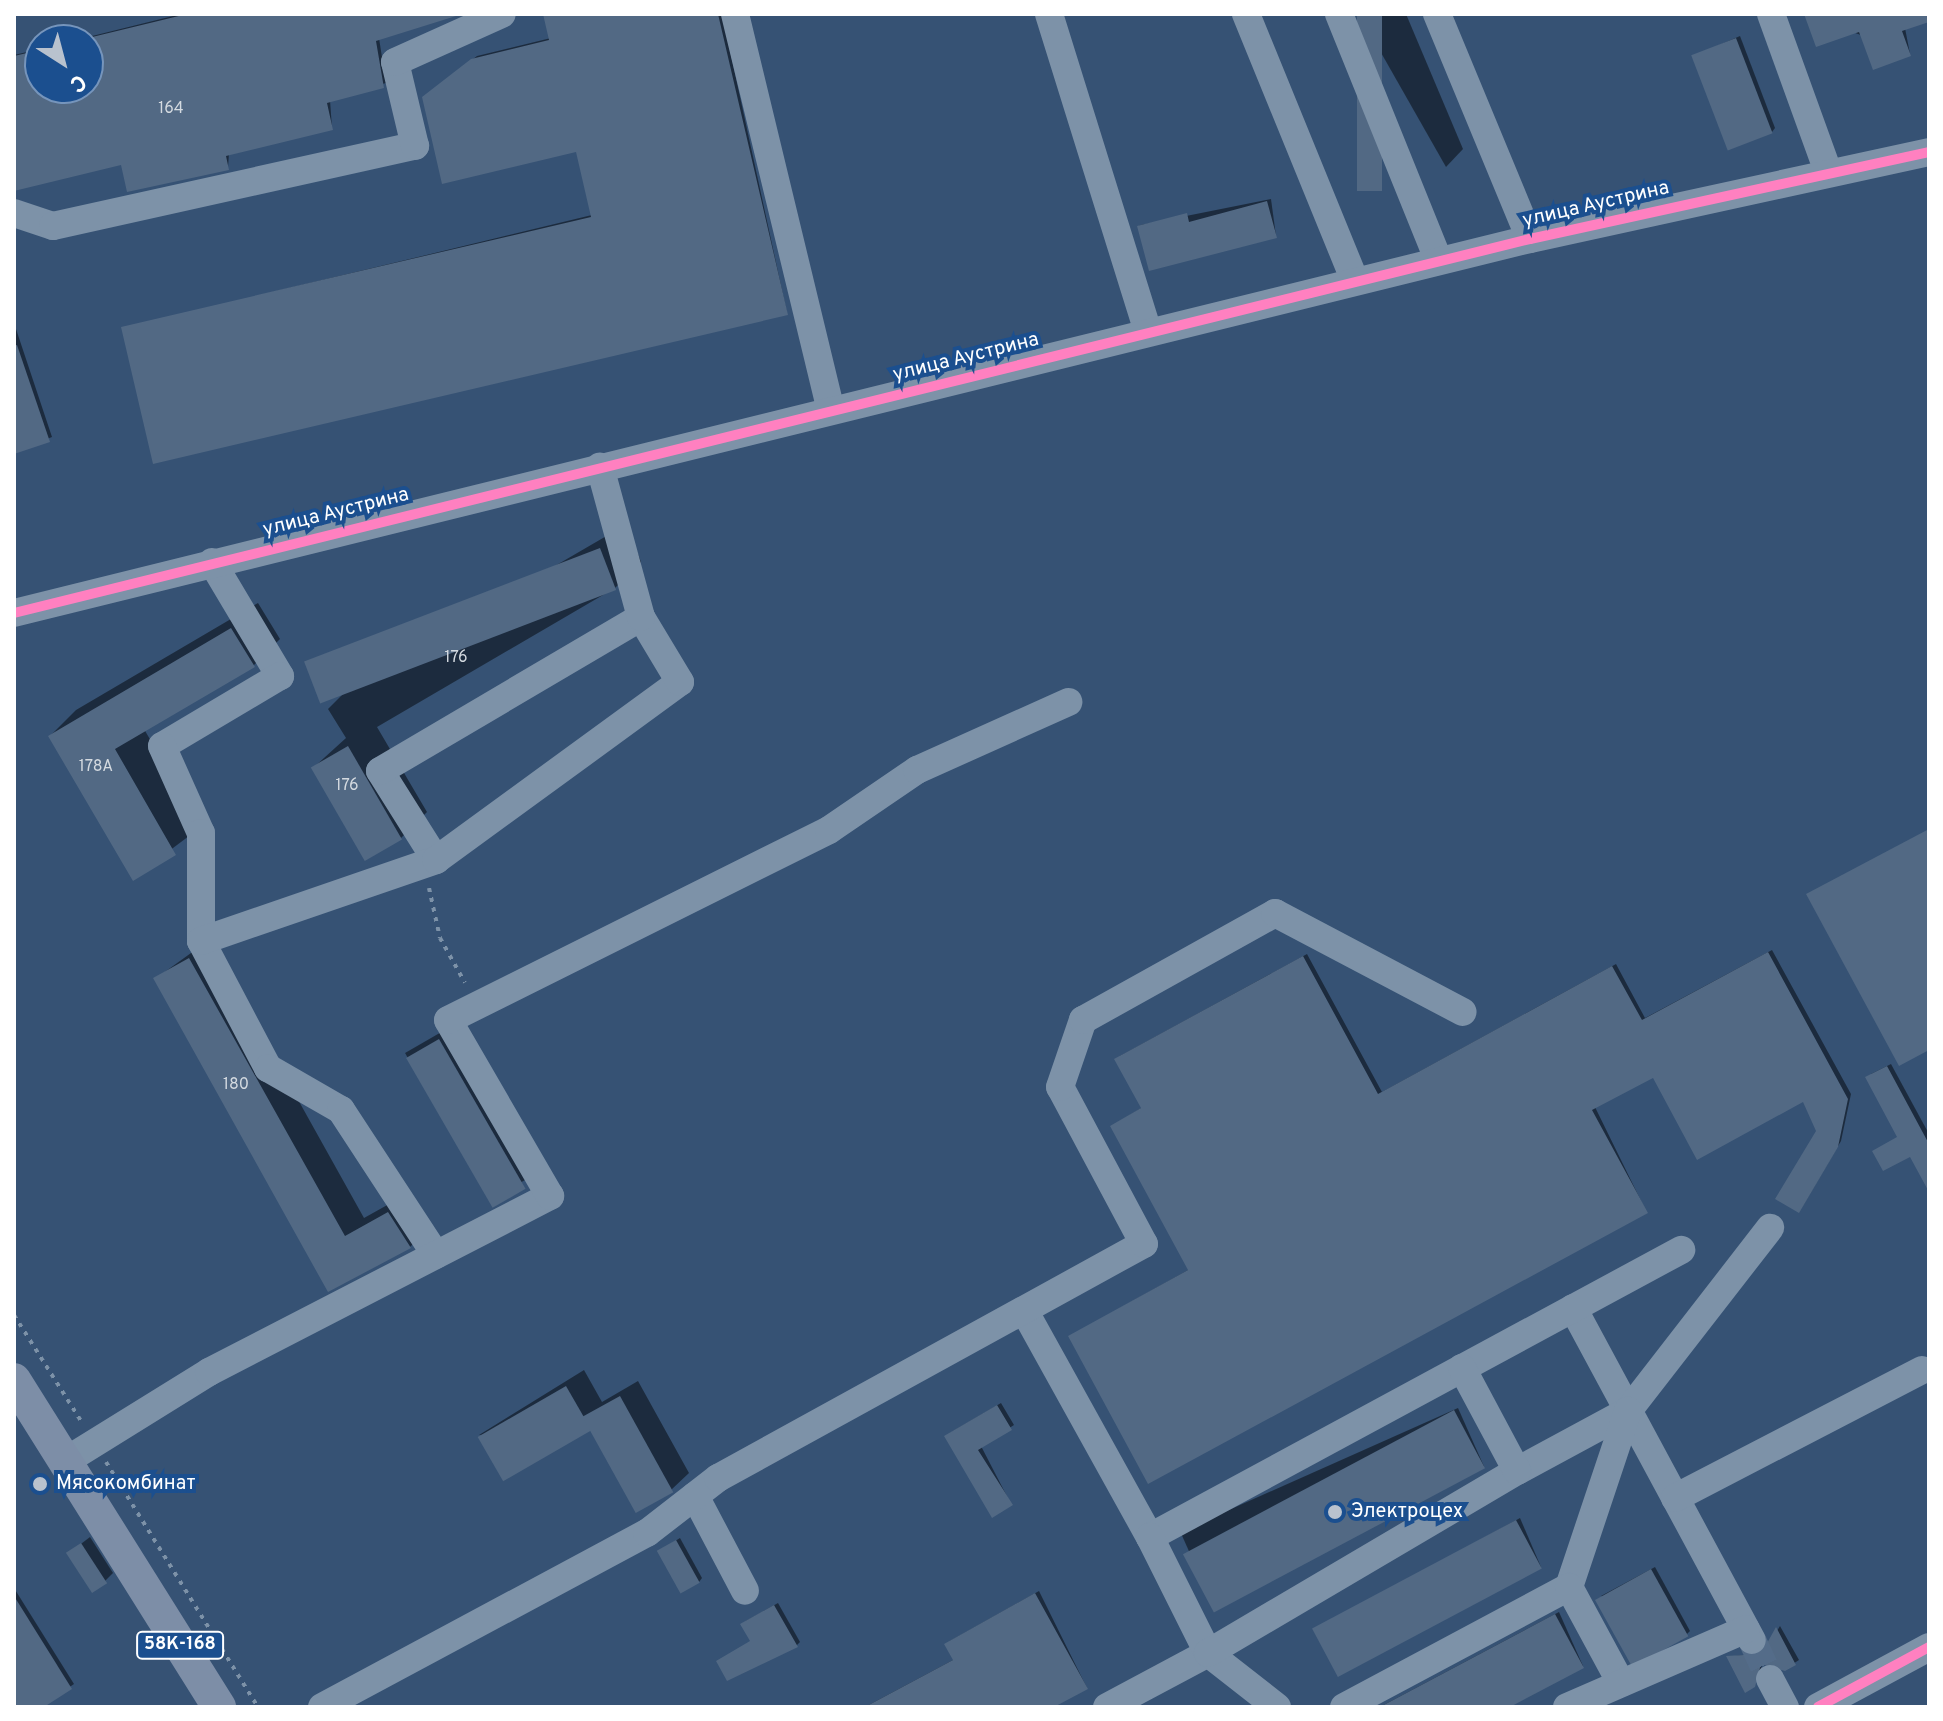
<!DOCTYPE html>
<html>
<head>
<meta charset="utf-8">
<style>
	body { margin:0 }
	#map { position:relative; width:1943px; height:1721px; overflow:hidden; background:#365274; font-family:Overpass,sans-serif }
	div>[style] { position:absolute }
	.shadow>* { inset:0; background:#0007; transform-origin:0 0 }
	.building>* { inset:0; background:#526984; transform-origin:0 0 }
	.minor-tunnel>* { height:28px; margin-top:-14px; transform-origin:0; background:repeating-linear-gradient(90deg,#546c89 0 28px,transparent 0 42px) }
	.path>* { height:4px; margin-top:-2px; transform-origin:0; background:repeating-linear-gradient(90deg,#7d92a8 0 4px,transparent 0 10px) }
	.minor>* { height:28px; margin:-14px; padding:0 14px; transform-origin:14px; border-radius:14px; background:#7d92a8 }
	.major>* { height:34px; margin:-17px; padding:0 17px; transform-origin:17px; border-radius:17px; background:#7d8ea7 }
	.cycleway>* { height:10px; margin:-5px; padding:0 5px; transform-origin:5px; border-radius:5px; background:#ff80c0 }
	.dots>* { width:22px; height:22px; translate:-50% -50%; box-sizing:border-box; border:4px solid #1b4f8f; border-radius:50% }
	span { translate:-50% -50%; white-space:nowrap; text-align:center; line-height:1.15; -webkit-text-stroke:8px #1b4f8f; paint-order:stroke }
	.number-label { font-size:16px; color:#d4dae0 }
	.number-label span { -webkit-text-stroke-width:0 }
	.shield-label span { padding:2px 6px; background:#1b4f8f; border:2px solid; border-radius:6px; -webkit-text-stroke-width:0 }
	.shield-label { font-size:18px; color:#fff; font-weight:700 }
	.street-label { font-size:20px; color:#fff }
	.poi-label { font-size:20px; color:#fff }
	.left { translate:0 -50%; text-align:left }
	.frame { position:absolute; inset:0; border:16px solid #fff; pointer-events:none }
	.north { position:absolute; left:24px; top:24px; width:80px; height:80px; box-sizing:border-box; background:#1b4f8f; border:2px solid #7695bc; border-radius:50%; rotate:144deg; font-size:22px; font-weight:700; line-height:32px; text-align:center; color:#fff }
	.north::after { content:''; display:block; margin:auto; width:28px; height:36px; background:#b9c2ce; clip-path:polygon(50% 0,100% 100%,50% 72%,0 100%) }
</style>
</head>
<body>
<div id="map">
	<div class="shadow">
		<i style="clip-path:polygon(181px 14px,447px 14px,379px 38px,386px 83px,330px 100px,332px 128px,229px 153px,228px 168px,122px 163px,14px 189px,14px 55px,40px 49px,40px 88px,88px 88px,88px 40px,76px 40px)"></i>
		<i style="clip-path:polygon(545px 14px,722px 14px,787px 313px,124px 328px,592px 215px,577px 150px,428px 94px,477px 56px,551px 38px)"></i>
		<i style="clip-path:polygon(1359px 14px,1406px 14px,1463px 149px,1446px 167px)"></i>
		<i style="clip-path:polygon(1806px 14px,1929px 14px,1929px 19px,1905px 28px,1910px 54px)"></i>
		<i style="clip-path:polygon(1740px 36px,1775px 128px,1772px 132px,1694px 56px)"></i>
		<i style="clip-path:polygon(1271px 199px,1276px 236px,1150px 269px,1139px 226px,1141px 225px)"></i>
		<i style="clip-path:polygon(14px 323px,52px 437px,14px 452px)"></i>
		<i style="clip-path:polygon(627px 524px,641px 562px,615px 588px,377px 727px,427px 812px,401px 838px,313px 768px,346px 738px,328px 709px,354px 683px)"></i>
		<i style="clip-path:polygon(258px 603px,280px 639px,254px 665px,144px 729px,201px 827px,133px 878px,50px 736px,76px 710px)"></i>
		<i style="clip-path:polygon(209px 940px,364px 1218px,407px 1194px,429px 1228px,410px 1247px,328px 1289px,155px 979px)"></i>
		<i style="clip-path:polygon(1772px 950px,1851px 1094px,1841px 1141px,1802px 1207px,1819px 1131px,1804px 1100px,1653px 1075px,1595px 1107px,1646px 1211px,1070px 1336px,1190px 1269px,1112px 1126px,1143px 1107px,1120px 1056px,1307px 954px,1382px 1092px,1616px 964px,1645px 1018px)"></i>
		<i style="left:457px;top:1023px;width:170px;height:60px;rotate:60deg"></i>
		<i style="clip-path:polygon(1891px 1064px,1929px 1134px,1929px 1179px,1899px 1136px,1871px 1074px)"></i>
		<i style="clip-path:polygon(584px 1370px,602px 1402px,638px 1381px,689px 1473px,671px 1490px,591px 1427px,479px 1435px)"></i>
		<i style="clip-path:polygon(1001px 1403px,1014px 1425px,981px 1446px,1011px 1504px,950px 1433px)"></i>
		<i style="left:1458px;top:1408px;width:64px;height:304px;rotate:66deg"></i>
		<i style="clip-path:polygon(1520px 1518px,1541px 1567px,1319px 1628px)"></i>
		<i style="clip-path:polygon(90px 1537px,113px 1573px,105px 1581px,69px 1553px)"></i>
		<i style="clip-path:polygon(680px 1538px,702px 1578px,699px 1582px,659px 1551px)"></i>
		<i style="clip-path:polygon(1655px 1567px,1690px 1631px,1687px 1634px,1601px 1596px)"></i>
		<i style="clip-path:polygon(14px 1588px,74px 1684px,40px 1707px,14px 1707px)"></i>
		<i style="clip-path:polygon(1039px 1591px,1087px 1688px,1050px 1707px,865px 1707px,955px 1659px,950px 1641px)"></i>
		<i style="clip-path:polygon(778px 1603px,800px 1642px,797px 1645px,752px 1640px,746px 1621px)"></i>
		<i style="clip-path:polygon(1559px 1612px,1583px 1666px,1506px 1707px,1380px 1707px)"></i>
		<i style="clip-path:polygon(1780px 1626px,1799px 1660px,1785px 1669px,1763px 1663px,1754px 1686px,1728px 1657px,1764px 1652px)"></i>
	</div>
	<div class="building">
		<i style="clip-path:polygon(187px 14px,455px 14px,456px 16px,376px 41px,384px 88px,327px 103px,333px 130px,226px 156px,229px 170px,127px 192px,121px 165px,14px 191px,14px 56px,40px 50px,40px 88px,88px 88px,88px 38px)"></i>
		<i style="clip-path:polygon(543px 14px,718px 14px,788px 315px,153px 464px,121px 327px,591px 217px,576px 152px,442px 184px,422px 97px,471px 59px,549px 40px)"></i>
		<i style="left:1357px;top:14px;width:25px;height:177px"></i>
		<i style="clip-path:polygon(1804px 14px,1929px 14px,1929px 22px,1902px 31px,1911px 56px,1873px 70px,1859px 32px,1816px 47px)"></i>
		<i style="left:1736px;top:38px;width:102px;height:48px;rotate:69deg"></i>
		<i style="clip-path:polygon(1267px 201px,1277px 238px,1149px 271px,1137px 226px,1187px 213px,1189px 222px)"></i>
		<i style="clip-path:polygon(17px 345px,50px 442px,14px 454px,14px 346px)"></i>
		<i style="left:600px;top:548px;width:45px;height:317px;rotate:69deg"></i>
		<i style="clip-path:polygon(231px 628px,255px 667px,115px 749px,176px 855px,133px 881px,48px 736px)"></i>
		<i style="left:348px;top:746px;width:108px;height:43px;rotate:60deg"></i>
		<i style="clip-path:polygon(1929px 829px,1929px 1050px,1899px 1066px,1806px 894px)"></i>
		<i style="clip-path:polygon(1768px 952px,1848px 1099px,1838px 1147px,1799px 1213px,1775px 1199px,1816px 1131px,1803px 1102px,1697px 1160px,1653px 1078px,1592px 1110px,1648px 1213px,1148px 1484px,1068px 1336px,1188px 1270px,1110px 1126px,1141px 1108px,1114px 1059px,1303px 956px,1378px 1094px,1612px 966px,1642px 1020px)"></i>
		<i style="clip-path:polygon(189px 958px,345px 1236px,388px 1212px,411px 1248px,328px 1292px,153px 978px)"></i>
		<i style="left:439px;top:1039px;width:173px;height:38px;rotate:60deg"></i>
		<i style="clip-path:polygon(1887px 1066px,1929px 1144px,1929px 1192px,1910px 1157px,1883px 1171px,1872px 1151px,1897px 1137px,1865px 1077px)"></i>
		<i style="left:566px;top:1386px;width:51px;height:102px;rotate:60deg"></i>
		<i style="left:620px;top:1396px;width:110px;height:43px;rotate:61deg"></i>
		<i style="clip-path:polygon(997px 1405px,1012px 1430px,978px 1450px,1013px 1505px,992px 1518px,944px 1436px)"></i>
		<i style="left:1454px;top:1410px;width:66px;height:307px;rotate:62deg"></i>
		<i style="left:1516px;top:1520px;width:55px;height:231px;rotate:62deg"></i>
		<i style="left:676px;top:1540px;width:49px;height:22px;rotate:61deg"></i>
		<i style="left:81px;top:1543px;width:48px;height:18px;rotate:57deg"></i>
		<i style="left:1651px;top:1569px;width:77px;height:64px;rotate:61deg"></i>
		<i style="clip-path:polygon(1035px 1593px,1088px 1689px,1054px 1707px,865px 1707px,953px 1660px,944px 1644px)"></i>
		<i style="clip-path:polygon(14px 1596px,72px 1689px,44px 1707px,14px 1707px)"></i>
		<i style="clip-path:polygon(774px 1605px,798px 1647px,727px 1681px,716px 1661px,750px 1641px,740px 1624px)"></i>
		<i style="clip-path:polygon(1555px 1614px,1584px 1668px,1510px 1707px,1380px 1707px)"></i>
		<i style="clip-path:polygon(1776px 1627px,1796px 1665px,1785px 1671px,1761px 1664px,1755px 1687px,1745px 1693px,1726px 1656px,1761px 1654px)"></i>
	</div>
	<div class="minor-tunnel">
		<i style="left:1752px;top:1640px;width:43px;rotate:65.2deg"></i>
	</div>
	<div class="path">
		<i style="left:429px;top:888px;width:51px;rotate:77.6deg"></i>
		<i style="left:440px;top:938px;width:51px;rotate:60.9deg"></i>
		<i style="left:14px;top:1315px;width:129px;rotate:57.7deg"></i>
		<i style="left:106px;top:1462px;width:288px;rotate:58.2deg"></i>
	</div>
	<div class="minor">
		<i style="left:735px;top:14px;width:407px;rotate:76.4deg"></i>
		<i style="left:1049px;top:14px;width:333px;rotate:72.7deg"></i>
		<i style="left:1246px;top:14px;width:288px;rotate:67.8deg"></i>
		<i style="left:1339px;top:14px;width:266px;rotate:68deg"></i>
		<i style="left:1437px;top:14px;width:243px;rotate:67.5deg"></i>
		<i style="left:1771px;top:14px;width:165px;rotate:70.1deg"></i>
		<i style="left:14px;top:213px;width:41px;rotate:18.4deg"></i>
		<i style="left:53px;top:226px;width:371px;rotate:-12.5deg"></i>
		<i style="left:415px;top:146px;width:86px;rotate:-103.4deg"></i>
		<i style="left:395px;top:62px;width:117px;rotate:-24.2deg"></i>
		<i style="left:212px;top:562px;width:133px;rotate:59.2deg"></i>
		<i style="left:280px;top:676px;width:137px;rotate:149.3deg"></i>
		<i style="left:162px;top:746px;width:95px;rotate:65.9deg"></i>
		<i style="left:201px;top:833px;width:108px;rotate:90deg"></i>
		<i style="left:201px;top:941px;width:144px;rotate:62.2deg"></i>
		<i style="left:268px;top:1068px;width:84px;rotate:29.9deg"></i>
		<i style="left:341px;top:1110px;width:173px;rotate:56.8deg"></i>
		<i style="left:14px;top:613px;width:1561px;rotate:-13.86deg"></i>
		<i style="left:1530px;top:239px;width:408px;rotate:-12.3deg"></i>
		<i style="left:436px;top:860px;width:105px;rotate:-122.2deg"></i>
		<i style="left:380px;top:771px;width:303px;rotate:-30.5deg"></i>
		<i style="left:201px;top:941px;width:249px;rotate:-19deg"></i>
		<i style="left:436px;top:860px;width:302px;rotate:-36.1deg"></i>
		<i style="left:680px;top:682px;width:76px;rotate:-121deg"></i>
		<i style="left:641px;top:617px;width:156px;rotate:-105.3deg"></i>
		<i style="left:1573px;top:1308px;width:377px;rotate:61.7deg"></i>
		<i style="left:1024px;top:1310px;width:260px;rotate:61deg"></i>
		<i style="left:1150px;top:1537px;width:604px;rotate:-28.39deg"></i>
		<i style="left:64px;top:1462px;width:171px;rotate:-31.8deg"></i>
		<i style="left:209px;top:1372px;width:384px;rotate:-27.3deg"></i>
		<i style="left:550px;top:1196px;width:203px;rotate:-120.1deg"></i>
		<i style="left:448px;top:1020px;width:426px;rotate:-26.5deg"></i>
		<i style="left:829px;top:830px;width:107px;rotate:-34.3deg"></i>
		<i style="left:917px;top:770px;width:166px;rotate:-24.2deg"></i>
		<i style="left:1517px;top:1471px;width:126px;rotate:-28.4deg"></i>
		<i style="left:1628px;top:1411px;width:232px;rotate:-52.2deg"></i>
		<i style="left:695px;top:1496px;width:107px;rotate:62.2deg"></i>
		<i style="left:1675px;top:1498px;width:278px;rotate:-27.4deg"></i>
		<i style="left:1569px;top:1587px;width:186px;rotate:-71.5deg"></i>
		<i style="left:1770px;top:1679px;width:32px;rotate:62deg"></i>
		<i style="left:322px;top:1707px;width:369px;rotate:-28.2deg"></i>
		<i style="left:647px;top:1533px;width:90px;rotate:-37.8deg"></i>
		<i style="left:718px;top:1478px;width:486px;rotate:-28.8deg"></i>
		<i style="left:1144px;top:1244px;width:178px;rotate:-118.1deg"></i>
		<i style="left:1060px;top:1087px;width:71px;rotate:-71.1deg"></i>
		<i style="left:1083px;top:1020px;width:220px;rotate:-29.1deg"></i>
		<i style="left:1275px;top:913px;width:212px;rotate:27.8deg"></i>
		<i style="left:1107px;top:1707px;width:115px;rotate:-28.1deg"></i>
		<i style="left:1208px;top:1653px;width:130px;rotate:-116.6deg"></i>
		<i style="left:1277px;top:1707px;width:88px;rotate:-142deg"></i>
		<i style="left:1208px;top:1653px;width:359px;rotate:-30.5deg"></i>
		<i style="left:1517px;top:1471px;width:117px;rotate:-118.1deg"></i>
		<i style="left:1344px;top:1707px;width:255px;rotate:-28.1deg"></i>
		<i style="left:1569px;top:1587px;width:109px;rotate:61.6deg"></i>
		<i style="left:1567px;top:1707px;width:195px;rotate:-23.5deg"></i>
		<i style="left:1818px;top:1707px;width:126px;rotate:-28.4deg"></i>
	</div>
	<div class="major">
		<i style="left:14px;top:1380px;width:386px;rotate:57.9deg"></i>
	</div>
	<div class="cycleway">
		<i style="left:14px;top:613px;width:1561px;rotate:-13.86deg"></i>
		<i style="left:1530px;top:239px;width:408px;rotate:-12.3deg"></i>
		<i style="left:1818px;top:1707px;width:126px;rotate:-28.4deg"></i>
	</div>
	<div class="dots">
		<i style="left:40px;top:1484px;background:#b9c2ce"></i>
		<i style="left:1335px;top:1512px;background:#b9c2ce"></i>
	</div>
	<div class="number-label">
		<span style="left:171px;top:109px">164</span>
		<span style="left:456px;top:658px">176</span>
		<span style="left:96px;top:767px">178А</span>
		<span style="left:347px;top:786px">176</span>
		<span style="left:236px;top:1085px">180</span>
	</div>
	<div class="shield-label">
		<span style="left:180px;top:1645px">58К-168</span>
	</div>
	<div class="street-label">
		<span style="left:1596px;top:205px;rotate:-13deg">улица Аустрина</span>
		<span style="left:966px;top:358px;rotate:-14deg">улица Аустрина</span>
		<span style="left:336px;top:513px;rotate:-14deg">улица Аустрина</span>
	</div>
	<div class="poi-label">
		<span class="left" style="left:56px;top:1484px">Мясокомбинат</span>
		<span class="left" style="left:1351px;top:1512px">Электроцех</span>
	</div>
	<div class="frame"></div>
	<div class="north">С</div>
</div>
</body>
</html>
